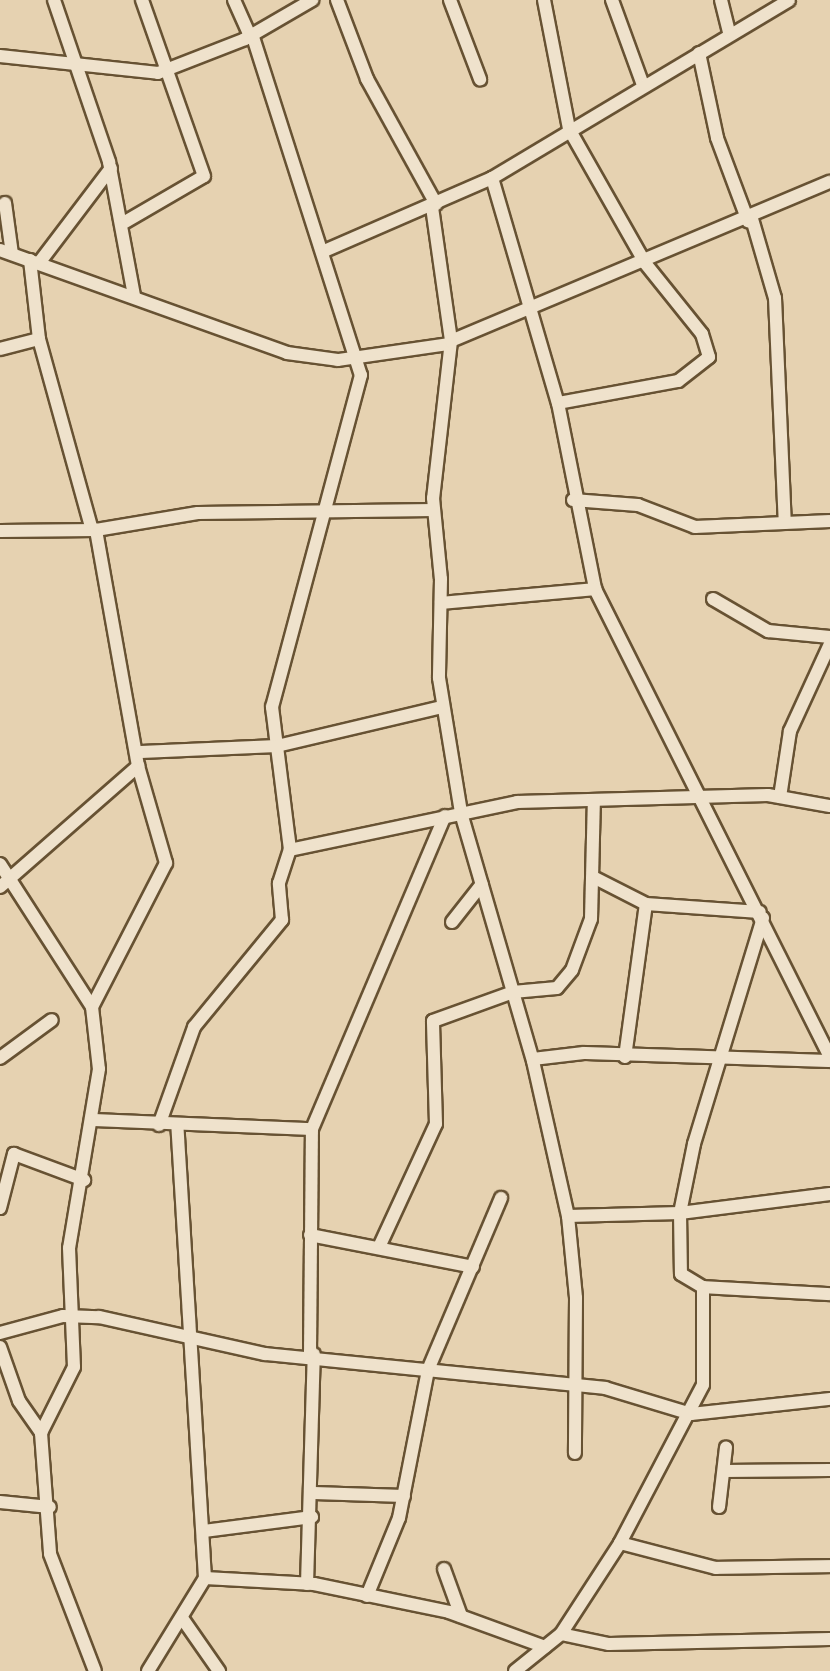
<!DOCTYPE html>
<html>
<head>
<meta charset="utf-8">
<style>
	body { margin:0 }
	#map { position:relative; width:830px; height:1671px; overflow:hidden; background:#e6d2b1; font-family:"Sorts Mill Goudy",serif }
	div>[style] { position:absolute }
	.roads { filter:drop-shadow(2px 0 #675233) drop-shadow(-2px 0 #675233) drop-shadow(0 2px #675233) drop-shadow(0 -2px #675233) }
	.minor>* { height:12px; margin:-6px; padding:0 6px; transform-origin:6px; border-radius:6px; background:#efe2cc }
	span { translate:-50% -50%; white-space:nowrap; text-align:center; line-height:1.15; -webkit-text-stroke:8px #efe2cc; paint-order:stroke }
</style>
</head>
<body>
<div id="map">
	<div class="roads">
		<div class="minor">
			<i style="left:54px;top:0;width:171px;rotate:71.2deg"></i>
			<i style="left:109px;top:162px;width:135px;rotate:79.4deg"></i>
			<i style="left:234px;top:0;width:39px;rotate:66deg"></i>
			<i style="left:337px;top:0;width:85px;rotate:69.2deg"></i>
			<i style="left:367px;top:79px;width:143px;rotate:61.1deg"></i>
			<i style="left:450px;top:0;width:85px;rotate:69.2deg"></i>
			<i style="left:544px;top:0;width:131px;rotate:79deg"></i>
			<i style="left:569px;top:129px;width:154px;rotate:60.4deg"></i>
			<i style="left:645px;top:263px;width:91px;rotate:51.2deg"></i>
			<i style="left:702px;top:334px;width:24px;rotate:73deg"></i>
			<i style="left:709px;top:357px;width:39px;rotate:142deg"></i>
			<i style="left:678px;top:381px;width:122px;rotate:169.6deg"></i>
			<i style="left:612px;top:0;width:90px;rotate:70deg"></i>
			<i style="left:721px;top:0;width:36px;rotate:76deg"></i>
			<i style="left:252px;top:34px;width:358px;rotate:72.3deg"></i>
			<i style="left:361px;top:375px;width:344px;rotate:105deg"></i>
			<i style="left:272px;top:707px;width:144px;rotate:82.8deg"></i>
			<i style="left:699px;top:53px;width:87px;rotate:78deg"></i>
			<i style="left:717px;top:138px;width:89px;rotate:69.5deg"></i>
			<i style="left:0;top:56px;width:159px;rotate:6.1deg"></i>
			<i style="left:158px;top:73px;width:93px;rotate:-21.3deg"></i>
			<i style="left:245px;top:39px;width:78px;rotate:-30.2deg"></i>
			<i style="left:492px;top:178px;width:234px;rotate:73.7deg"></i>
			<i style="left:558px;top:403px;width:190px;rotate:78.7deg"></i>
			<i style="left:595px;top:589px;width:524px;rotate:63.34deg"></i>
			<i style="left:5px;top:203px;width:51px;rotate:82.2deg"></i>
			<i style="left:432px;top:207px;width:135px;rotate:81.9deg"></i>
			<i style="left:451px;top:341px;width:158px;rotate:96.5deg"></i>
			<i style="left:433px;top:498px;width:81px;rotate:84.4deg"></i>
			<i style="left:441px;top:579px;width:99px;rotate:91.2deg"></i>
			<i style="left:439px;top:678px;width:137px;rotate:80.7deg"></i>
			<i style="left:461px;top:813px;width:258px;rotate:73.8deg"></i>
			<i style="left:533px;top:1061px;width:159px;rotate:77.3deg"></i>
			<i style="left:568px;top:1216px;width:82px;rotate:84.4deg"></i>
			<i style="left:576px;top:1298px;width:155px;rotate:90.4deg"></i>
			<i style="left:752px;top:219px;width:82px;rotate:73.8deg"></i>
			<i style="left:775px;top:298px;width:225px;rotate:87.5deg"></i>
			<i style="left:125px;top:222px;width:91px;rotate:-30.2deg"></i>
			<i style="left:204px;top:176px;width:187px;rotate:-109.4deg"></i>
			<i style="left:0;top:250px;width:305px;rotate:19.7deg"></i>
			<i style="left:287px;top:353px;width:51px;rotate:7.8deg"></i>
			<i style="left:338px;top:360px;width:112px;rotate:-8.2deg"></i>
			<i style="left:324px;top:251px;width:183px;rotate:-23.5deg"></i>
			<i style="left:492px;top:178px;width:346px;rotate:-30.9deg"></i>
			<i style="left:30px;top:260px;width:80px;rotate:83.5deg"></i>
			<i style="left:39px;top:339px;width:198px;rotate:74.5deg"></i>
			<i style="left:39px;top:263px;width:119px;rotate:-52.8deg"></i>
			<i style="left:451px;top:341px;width:411px;rotate:-22.8deg"></i>
			<i style="left:0;top:349px;width:40px;rotate:-14.4deg"></i>
			<i style="left:573px;top:500px;width:65px;rotate:4.4deg"></i>
			<i style="left:638px;top:505px;width:61px;rotate:21.1deg"></i>
			<i style="left:695px;top:527px;width:135px;rotate:-2.5deg"></i>
			<i style="left:0;top:531px;width:96px;rotate:-0.6deg"></i>
			<i style="left:96px;top:530px;width:103px;rotate:-9.5deg"></i>
			<i style="left:198px;top:513px;width:236px;rotate:-0.7deg"></i>
			<i style="left:713px;top:599px;width:64px;rotate:30.2deg"></i>
			<i style="left:768px;top:631px;width:62px;rotate:5.5deg"></i>
			<i style="left:441px;top:603px;width:155px;rotate:-5.2deg"></i>
			<i style="left:141px;top:752px;width:136px;rotate:-2.5deg"></i>
			<i style="left:277px;top:746px;width:170px;rotate:-13.3deg"></i>
			<i style="left:780px;top:797px;width:67px;rotate:-81.4deg"></i>
			<i style="left:790px;top:731px;width:96px;rotate:-65.3deg"></i>
			<i style="left:0;top:864px;width:170px;rotate:57.2deg"></i>
			<i style="left:92px;top:1007px;width:62px;rotate:83.6deg"></i>
			<i style="left:99px;top:1069px;width:181px;rotate:99.5deg"></i>
			<i style="left:69px;top:1248px;width:119px;rotate:87.6deg"></i>
			<i style="left:74px;top:1367px;width:74px;rotate:116.6deg"></i>
			<i style="left:41px;top:1433px;width:121px;rotate:85.7deg"></i>
			<i style="left:50px;top:1554px;width:125px;rotate:69deg"></i>
			<i style="left:595px;top:878px;width:57px;rotate:27deg"></i>
			<i style="left:646px;top:904px;width:114px;rotate:4deg"></i>
			<i style="left:0;top:887px;width:184px;rotate:-41.2deg"></i>
			<i style="left:138px;top:766px;width:240px;rotate:-100.1deg"></i>
			<i style="left:763px;top:918px;width:236px;rotate:107deg"></i>
			<i style="left:694px;top:1144px;width:70px;rotate:101.5deg"></i>
			<i style="left:680px;top:1213px;width:61px;rotate:89.1deg"></i>
			<i style="left:681px;top:1274px;width:26px;rotate:31deg"></i>
			<i style="left:703px;top:1287px;width:127px;rotate:3.2deg"></i>
			<i style="left:452px;top:922px;width:48px;rotate:-51.7deg"></i>
			<i style="left:92px;top:1007px;width:162px;rotate:-62.8deg"></i>
			<i style="left:166px;top:863px;width:101px;rotate:-106.1deg"></i>
			<i style="left:625px;top:1057px;width:154px;rotate:-82.2deg"></i>
			<i style="left:0;top:1058px;width:64px;rotate:-36.2deg"></i>
			<i style="left:533px;top:1059px;width:51px;rotate:-6.7deg"></i>
			<i style="left:584px;top:1053px;width:246px;rotate:1.9deg"></i>
			<i style="left:94px;top:1120px;width:218px;rotate:2.4deg"></i>
			<i style="left:312px;top:1129px;width:340px;rotate:-67deg"></i>
			<i style="left:159px;top:1125px;width:104px;rotate:-70.3deg"></i>
			<i style="left:194px;top:1027px;width:139px;rotate:-50.6deg"></i>
			<i style="left:282px;top:920px;width:37px;rotate:-95deg"></i>
			<i style="left:279px;top:883px;width:35px;rotate:-72deg"></i>
			<i style="left:290px;top:850px;width:232px;rotate:-11.9deg"></i>
			<i style="left:517px;top:802px;width:251px;rotate:-1.6deg"></i>
			<i style="left:768px;top:795px;width:63px;rotate:10.1deg"></i>
			<i style="left:0;top:1208px;width:56px;rotate:-75.5deg"></i>
			<i style="left:14px;top:1154px;width:75px;rotate:20.4deg"></i>
			<i style="left:568px;top:1216px;width:112px;rotate:-1.5deg"></i>
			<i style="left:680px;top:1213px;width:151px;rotate:-7.2deg"></i>
			<i style="left:310px;top:1235px;width:166px;rotate:11.1deg"></i>
			<i style="left:380px;top:1245px;width:133px;rotate:-65.2deg"></i>
			<i style="left:436px;top:1124px;width:103px;rotate:-91.7deg"></i>
			<i style="left:433px;top:1021px;width:85px;rotate:-19.9deg"></i>
			<i style="left:513px;top:992px;width:44px;rotate:-5.2deg"></i>
			<i style="left:557px;top:988px;width:23px;rotate:-50deg"></i>
			<i style="left:572px;top:970px;width:54px;rotate:-69.6deg"></i>
			<i style="left:591px;top:919px;width:119px;rotate:-88.6deg"></i>
			<i style="left:0;top:1333px;width:65px;rotate:-15.1deg"></i>
			<i style="left:63px;top:1316px;width:36px;rotate:2deg"></i>
			<i style="left:99px;top:1317px;width:170px;rotate:12.6deg"></i>
			<i style="left:265px;top:1354px;width:342px;rotate:5.7deg"></i>
			<i style="left:605px;top:1388px;width:90px;rotate:16.8deg"></i>
			<i style="left:691px;top:1414px;width:140px;rotate:-6.2deg"></i>
			<i style="left:0;top:1347px;width:57px;rotate:70.6deg"></i>
			<i style="left:19px;top:1401px;width:39px;rotate:55deg"></i>
			<i style="left:310px;top:1353px;width:224px;rotate:-89.5deg"></i>
			<i style="left:724px;top:1471px;width:106px;rotate:-0.5deg"></i>
			<i style="left:314px;top:1493px;width:90px;rotate:1.9deg"></i>
			<i style="left:0;top:1502px;width:50px;rotate:5.7deg"></i>
			<i style="left:719px;top:1507px;width:60px;rotate:-83.3deg"></i>
			<i style="left:204px;top:1531px;width:109px;rotate:-7.4deg"></i>
			<i style="left:620px;top:1543px;width:178px;rotate:-62.3deg"></i>
			<i style="left:703px;top:1385px;width:98px;rotate:-90deg"></i>
			<i style="left:444px;top:1569px;width:50px;rotate:70.1deg"></i>
			<i style="left:205px;top:1578px;width:109px;rotate:3.2deg"></i>
			<i style="left:314px;top:1584px;width:138px;rotate:11.7deg"></i>
			<i style="left:449px;top:1612px;width:102px;rotate:20deg"></i>
			<i style="left:307px;top:1584px;width:230px;rotate:-88.3deg"></i>
			<i style="left:367px;top:1596px;width:84px;rotate:-67.7deg"></i>
			<i style="left:399px;top:1518px;width:151px;rotate:-78.9deg"></i>
			<i style="left:428px;top:1370px;width:187px;rotate:-67deg"></i>
			<i style="left:182px;top:1618px;width:65px;rotate:55.1deg"></i>
			<i style="left:561px;top:1634px;width:49px;rotate:11.8deg"></i>
			<i style="left:609px;top:1644px;width:221px;rotate:-1.3deg"></i>
			<i style="left:148px;top:1671px;width:109px;rotate:-58.5deg"></i>
			<i style="left:205px;top:1578px;width:454px;rotate:-93.5deg"></i>
			<i style="left:515px;top:1671px;width:59px;rotate:-38.8deg"></i>
			<i style="left:561px;top:1634px;width:108px;rotate:-57deg"></i>
			<i style="left:620px;top:1543px;width:99px;rotate:14.6deg"></i>
			<i style="left:716px;top:1568px;width:114px;rotate:-1deg"></i>
		</div>
	</div>
</div>
</body>
</html>
